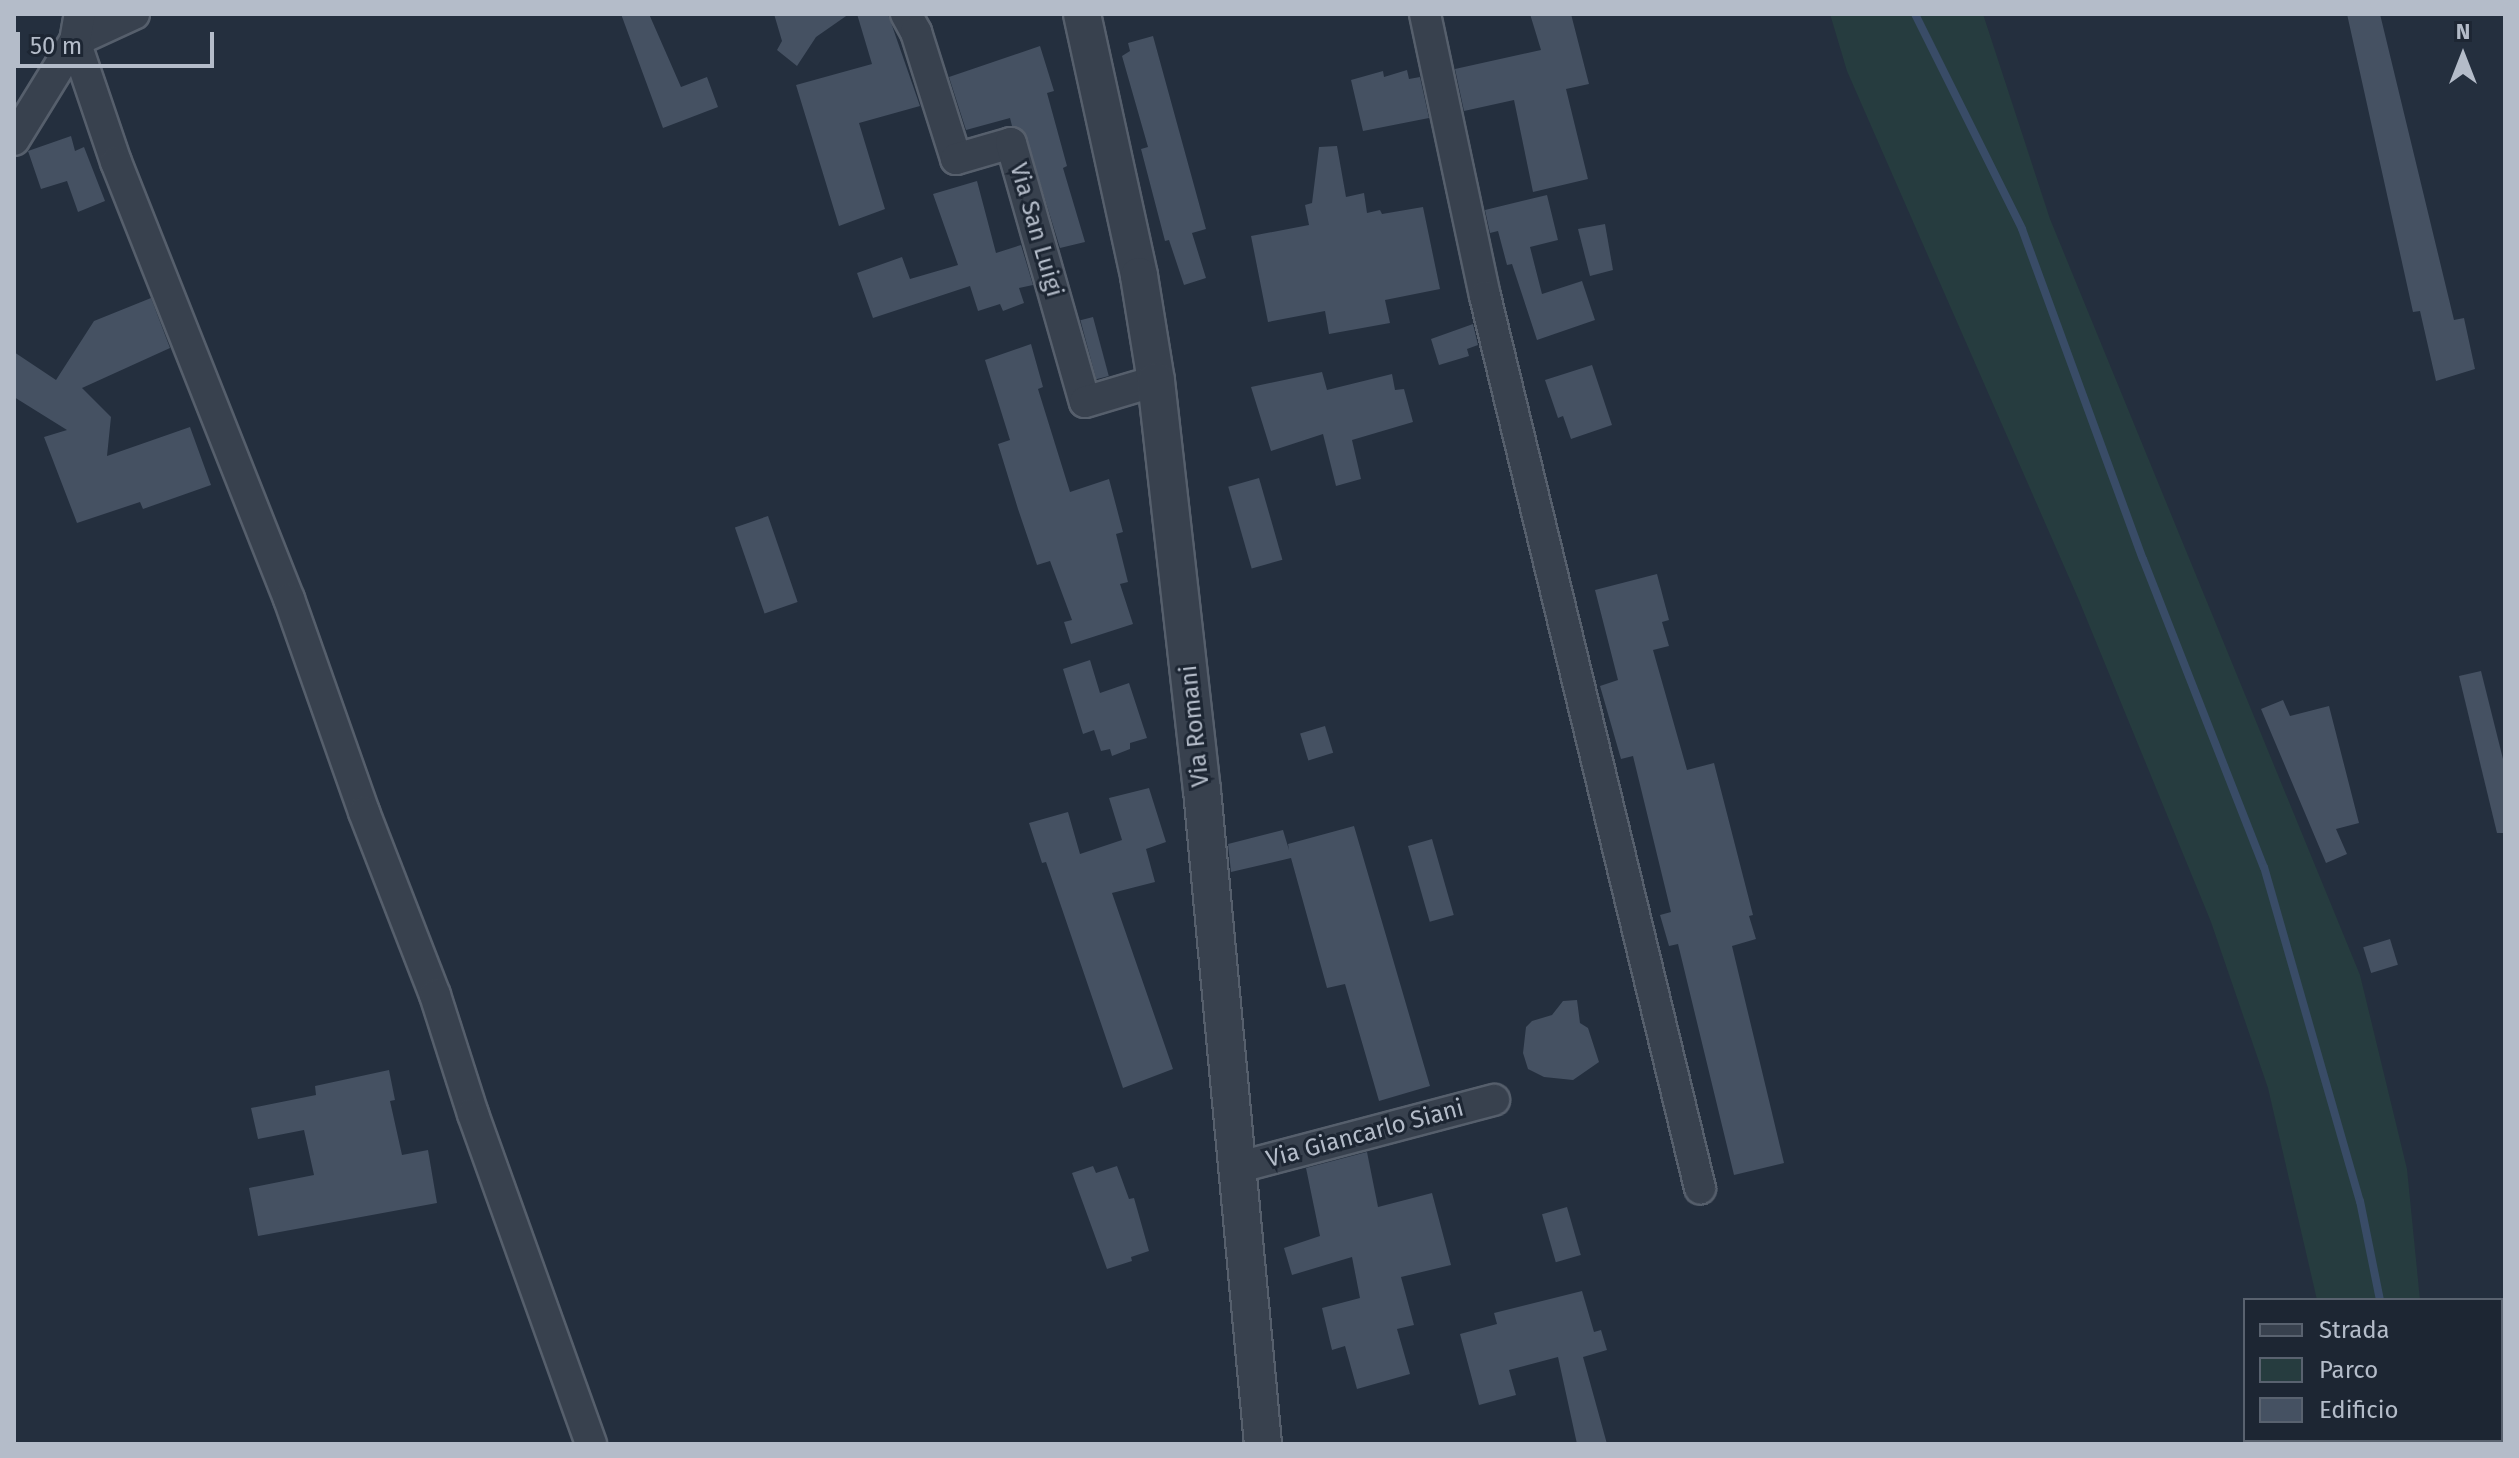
<!DOCTYPE html>
<html>
<head>
<meta charset="utf-8">
<style>
	body { margin:0 }
	#map { position:relative; width:2519px; height:1458px; overflow:hidden; background:#242f3e; font-family:"Fira Sans",sans-serif }
	div>[style] { position:absolute }
	.green>* { inset:0; background:#263c3f }
	.stream>* { height:8px; margin:-4px; padding:0 4px; transform-origin:4px; border-radius:4px; background:#394c67 }
	.building>* { inset:0; background:#455162; transform-origin:0 0 }
	.roads { filter:drop-shadow(2px 0 #565f6c) drop-shadow(-2px 0 #565f6c) drop-shadow(0 2px #565f6c) drop-shadow(0 -2px #565f6c) }
	.minor>* { height:30px; margin:-15px; padding:0 15px; transform-origin:15px; border-radius:15px; background:#38414e }
	.tertiary>* { height:36px; margin:-18px; padding:0 18px; transform-origin:18px; border-radius:18px; background:#38414e }
	span { translate:-50% -50%; white-space:nowrap; text-align:center; line-height:1.15; -webkit-text-stroke:6px #1d2633; paint-order:stroke }
	.street-label { font-size:24px; color:#b4bcc9 }
	.frame { position:absolute; inset:0; border:16px solid #b4bcc9; pointer-events:none }
	.legend { position:absolute; left:2243px; top:1298px; width:260px; height:144px; box-sizing:border-box; background:#1d2633; border:2px solid #59626f; margin:0; padding:10px 14px; list-style:none; font-size:24px; color:#b4bcc9 }
	.legend li { display:flex; align-items:center; gap:16px; height:40px }
	.legend b { width:40px; border:2px solid #59626f }
	.north { position:absolute; left:2423px; top:16px; width:80px; height:80px; -webkit-text-stroke:6px #1d2633; paint-order:stroke; rotate:0deg; font-size:22px; font-weight:700; line-height:32px; text-align:center; color:#b4bcc9 }
	.north::after { content:''; display:block; margin:auto; width:28px; height:36px; background:#b4bcc9; clip-path:polygon(50% 0,100% 100%,50% 72%,0 100%) }
	.scale { position:absolute; left:16px; top:32px; width:198px; height:36px; box-sizing:border-box; border:4px solid #b4bcc9; border-top:0; padding-left:10px; font-size:24px; line-height:28px; white-space:nowrap; color:#b4bcc9; -webkit-text-stroke:6px #1d2633; paint-order:stroke }
</style>
</head>
<body>
<div id="map">
	<div class="green">
		<i style="clip-path:polygon(1830px 14px,1983px 14px,2050px 219px,2360px 975px,2407px 1169px,2420px 1300px,2317px 1300px,2268px 1088px,2211px 922px,2078px 598px,1847px 71px)"></i>
	</div>
	<div class="stream">
		<i style="left:1915px;top:14px;width:240px;rotate:63.5deg"></i>
		<i style="left:2022px;top:229px;width:351px;rotate:69.9deg"></i>
		<i style="left:2143px;top:559px;width:331px;rotate:68.6deg"></i>
		<i style="left:2264px;top:867px;width:348px;rotate:74deg"></i>
		<i style="left:2360px;top:1201px;width:101px;rotate:78.6deg"></i>
		<i style="left:2409px;top:1440px;width:4px;rotate:90deg"></i>
	</div>
	<div class="building">
		<i style="clip-path:polygon(621px 14px,649px 14px,681px 87px,707px 77px,718px 107px,663px 128px)"></i>
		<i style="clip-path:polygon(774px 14px,849px 14px,816px 37px,797px 66px,777px 50px,782px 41px)"></i>
		<i style="clip-path:polygon(857px 14px,888px 14px,920px 106px,859px 123px,885px 209px,839px 226px,796px 85px,872px 64px)"></i>
		<i style="clip-path:polygon(1530px 14px,1571px 14px,1589px 84px,1566px 89px,1588px 179px,1533px 192px,1514px 100px,1464px 111px,1455px 69px,1541px 50px)"></i>
		<i style="clip-path:polygon(2347px 14px,2380px 14px,2454px 320px,2464px 318px,2475px 369px,2436px 381px,2420px 311px,2413px 312px)"></i>
		<i style="clip-path:polygon(1153px 36px,1206px 229px,1192px 233px,1206px 278px,1184px 285px,1169px 240px,1165px 241px,1141px 149px,1148px 147px,1122px 56px,1130px 51px,1128px 43px)"></i>
		<i style="clip-path:polygon(1040px 46px,1054px 91px,1047px 93px,1067px 166px,1063px 168px,1085px 242px,1060px 248px,1024px 131px,1012px 126px,1010px 118px,966px 130px,949px 77px)"></i>
		<i style="clip-path:polygon(1407px 70px,1409px 79px,1420px 77px,1429px 118px,1363px 131px,1351px 80px,1383px 71px,1384px 77px)"></i>
		<i style="clip-path:polygon(71px 136px,75px 151px,84px 147px,105px 201px,78px 212px,67px 181px,41px 189px,28px 151px)"></i>
		<i style="clip-path:polygon(1337px 146px,1346px 197px,1364px 193px,1367px 213px,1380px 210px,1382px 214px,1423px 207px,1440px 289px,1385px 300px,1390px 323px,1329px 334px,1325px 311px,1268px 322px,1251px 236px,1309px 225px,1305px 205px,1312px 203px,1319px 147px)"></i>
		<i style="clip-path:polygon(977px 181px,996px 253px,1021px 245px,1033px 285px,1019px 288px,1024px 303px,1003px 311px,1000px 304px,978px 311px,970px 286px,873px 318px,857px 273px,902px 257px,910px 279px,958px 265px,933px 194px)"></i>
		<i style="clip-path:polygon(1547px 195px,1558px 240px,1530px 247px,1542px 294px,1582px 281px,1595px 320px,1537px 340px,1512px 264px,1507px 265px,1498px 231px,1490px 233px,1485px 210px)"></i>
		<i style="clip-path:polygon(1605px 224px,1613px 270px,1590px 276px,1578px 229px)"></i>
		<i style="clip-path:polygon(151px 298px,170px 348px,82px 388px,111px 417px,107px 456px,190px 427px,211px 485px,143px 509px,140px 502px,77px 523px,44px 437px,67px 430px,14px 397px,14px 352px,56px 380px,94px 321px)"></i>
		<i style="left:1093px;top:317px;width:61px;height:13px;rotate:75deg"></i>
		<i style="clip-path:polygon(1473px 324px,1478px 345px,1467px 349px,1469px 356px,1439px 365px,1431px 339px)"></i>
		<i style="clip-path:polygon(1031px 344px,1043px 387px,1038px 389px,1070px 492px,1109px 479px,1123px 532px,1116px 534px,1128px 582px,1120px 584px,1133px 624px,1071px 644px,1064px 622px,1072px 620px,1050px 561px,1037px 565px,1018px 509px,998px 444px,1010px 440px,985px 360px)"></i>
		<i style="clip-path:polygon(1592px 365px,1612px 425px,1571px 439px,1563px 416px,1558px 418px,1545px 380px)"></i>
		<i style="clip-path:polygon(1322px 372px,1327px 390px,1392px 374px,1395px 390px,1404px 389px,1413px 422px,1352px 440px,1361px 479px,1336px 486px,1323px 434px,1271px 451px,1251px 387px)"></i>
		<i style="left:1259px;top:478px;width:85px;height:32px;rotate:74deg"></i>
		<i style="left:768px;top:516px;width:91px;height:35px;rotate:71deg"></i>
		<i style="clip-path:polygon(1657px 574px,1669px 620px,1662px 622px,1669px 646px,1653px 650px,1687px 770px,1714px 763px,1753px 915px,1749px 916px,1756px 939px,1732px 946px,1784px 1163px,1734px 1175px,1678px 944px,1669px 946px,1660px 915px,1671px 912px,1633px 756px,1621px 759px,1600px 686px,1618px 680px,1595px 590px)"></i>
		<i style="clip-path:polygon(1090px 660px,1100px 693px,1129px 683px,1147px 738px,1130px 743px,1130px 749px,1112px 756px,1110px 749px,1101px 751px,1094px 730px,1083px 734px,1063px 669px)"></i>
		<i style="clip-path:polygon(2481px 671px,2505px 767px,2505px 833px,2497px 833px,2459px 676px)"></i>
		<i style="clip-path:polygon(2283px 700px,2290px 716px,2329px 706px,2359px 823px,2336px 829px,2347px 854px,2326px 863px,2261px 709px)"></i>
		<i style="left:1325px;top:726px;width:28px;height:26px;rotate:73deg"></i>
		<i style="clip-path:polygon(1149px 788px,1166px 842px,1146px 849px,1155px 882px,1112px 893px,1173px 1069px,1123px 1088px,1046px 862px,1042px 863px,1029px 823px,1068px 812px,1080px 854px,1122px 840px,1109px 798px)"></i>
		<i style="clip-path:polygon(1354px 826px,1430px 1086px,1379px 1101px,1345px 984px,1327px 988px,1291px 858px,1231px 872px,1228px 844px,1283px 830px,1289px 850px,1288px 844px)"></i>
		<i style="left:1432px;top:839px;width:79px;height:25px;rotate:74deg"></i>
		<i style="left:2390px;top:939px;width:27px;height:28px;rotate:73deg"></i>
		<i style="clip-path:polygon(1577px 1000px,1580px 1023px,1588px 1028px,1599px 1062px,1573px 1080px,1544px 1077px,1528px 1069px,1523px 1053px,1526px 1027px,1532px 1021px,1552px 1015px,1563px 1001px)"></i>
		<i style="clip-path:polygon(389px 1070px,395px 1100px,390px 1101px,402px 1155px,428px 1150px,437px 1203px,258px 1236px,249px 1188px,314px 1175px,304px 1130px,258px 1139px,251px 1108px,316px 1095px,315px 1086px)"></i>
		<i style="clip-path:polygon(1367px 1152px,1378px 1207px,1432px 1193px,1451px 1265px,1401px 1277px,1414px 1325px,1397px 1329px,1410px 1374px,1357px 1389px,1345px 1346px,1332px 1350px,1322px 1308px,1360px 1298px,1352px 1257px,1292px 1275px,1284px 1248px,1320px 1236px,1306px 1168px)"></i>
		<i style="clip-path:polygon(1093px 1166px,1096px 1173px,1117px 1166px,1129px 1199px,1134px 1198px,1149px 1251px,1131px 1257px,1132px 1261px,1107px 1269px,1072px 1173px)"></i>
		<i style="left:1567px;top:1207px;width:50px;height:26px;rotate:74deg"></i>
		<i style="clip-path:polygon(1582px 1291px,1594px 1332px,1601px 1330px,1607px 1350px,1583px 1357px,1607px 1444px,1577px 1444px,1558px 1357px,1509px 1370px,1516px 1395px,1479px 1405px,1460px 1334px,1497px 1324px,1494px 1313px)"></i>
	</div>
	<div class="roads">
		<div class="minor">
			<i style="left:906px;top:14px;width:21px;rotate:61deg"></i>
			<i style="left:916px;top:32px;width:133px;rotate:72.5deg"></i>
			<i style="left:956px;top:159px;width:57px;rotate:-16.2deg"></i>
			<i style="left:1011px;top:143px;width:269px;rotate:74.1deg"></i>
			<i style="left:1085px;top:402px;width:74px;rotate:-16.5deg"></i>
			<i style="left:1425px;top:14px;width:288px;rotate:78deg"></i>
			<i style="left:1485px;top:296px;width:918px;rotate:76.45deg"></i>
			<i style="left:75px;top:41px;width:128px;rotate:71.3deg"></i>
			<i style="left:116px;top:162px;width:470px;rotate:68.4deg"></i>
			<i style="left:289px;top:599px;width:226px;rotate:70.6deg"></i>
			<i style="left:364px;top:812px;width:196px;rotate:68.8deg"></i>
			<i style="left:435px;top:995px;width:125px;rotate:72.3deg"></i>
			<i style="left:473px;top:1114px;width:350px;rotate:70.3deg"></i>
			<i style="left:75px;top:41px;width:65px;rotate:-24.6deg"></i>
			<i style="left:14px;top:140px;width:116px;rotate:-58.4deg"></i>
			<i style="left:75px;top:41px;width:27px;rotate:-80deg"></i>
			<i style="left:1236px;top:1168px;width:267px;rotate:-14.8deg"></i>
		</div>
		<div class="tertiary">
			<i style="left:1082px;top:14px;width:268px;rotate:77.7deg"></i>
			<i style="left:1139px;top:276px;width:106px;rotate:80.8deg"></i>
			<i style="left:1156px;top:381px;width:412px;rotate:83.6deg"></i>
			<i style="left:1202px;top:790px;width:657px;rotate:84.67deg"></i>
		</div>
	</div>
	<div class="street-label">
		<span style="left:1036px;top:230px;rotate:74deg">Via San Luigi</span>
		<span style="left:1195px;top:726px;rotate:-96deg">Via Romani</span>
		<span style="left:1365px;top:1134px;rotate:-15deg">Via Giancarlo Siani</span>
	</div>
	<div class="frame"></div>
	<ul class="legend">
	<li><b style="height:10px;background:#38414e"></b>Strada</li>
	<li><b style="height:22px;background:#263c3f"></b>Parco</li>
	<li><b style="height:22px;background:#455162"></b>Edificio</li>
	</ul>
	<div class="north">N</div>
	<div class="scale">50 m</div>
</div>
</body>
</html>
